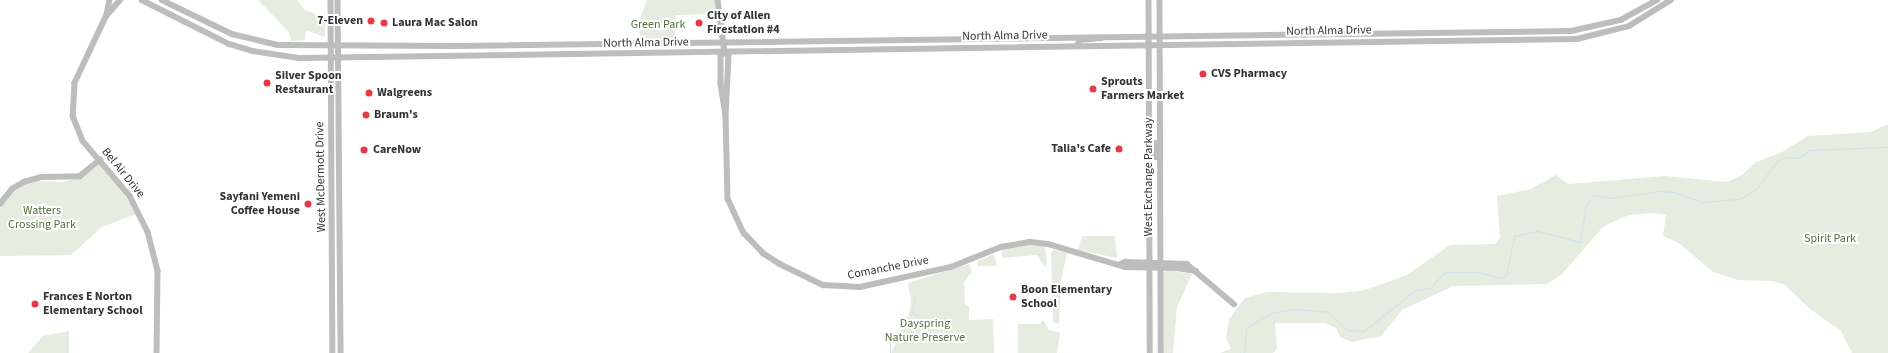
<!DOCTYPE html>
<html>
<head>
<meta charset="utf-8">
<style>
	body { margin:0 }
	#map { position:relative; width:1888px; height:353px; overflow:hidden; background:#fff; font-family:"Source Sans 3",sans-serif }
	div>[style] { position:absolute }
	.green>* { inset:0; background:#e6ecdf }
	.stream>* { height:1px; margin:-0.5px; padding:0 0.5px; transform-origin:0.5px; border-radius:0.5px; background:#cfe2ee }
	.secondary>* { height:5.5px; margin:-2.75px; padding:0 2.75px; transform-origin:2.75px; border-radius:2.75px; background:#bdbdbd }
	.dots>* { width:11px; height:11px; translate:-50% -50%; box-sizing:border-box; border:2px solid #fff; border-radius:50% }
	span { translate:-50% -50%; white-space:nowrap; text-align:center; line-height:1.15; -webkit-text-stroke:4px #fff; paint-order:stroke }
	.poi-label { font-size:12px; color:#333; font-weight:700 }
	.left { translate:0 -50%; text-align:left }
	.right { translate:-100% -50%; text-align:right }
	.park-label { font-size:12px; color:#56703f }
	.street-label { font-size:12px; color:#333 }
</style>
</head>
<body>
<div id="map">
	<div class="green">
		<i style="clip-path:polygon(258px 0,297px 0,305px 10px,325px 17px,325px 37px,306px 30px,305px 40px,291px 41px,289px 32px)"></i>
		<i style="clip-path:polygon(647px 0,715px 0,716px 14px,675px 15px,675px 41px,640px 42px,639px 21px)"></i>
		<i style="clip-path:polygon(1888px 124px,1888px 353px,1852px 353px,1841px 331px,1810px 309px,1784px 284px,1772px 281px,1738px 280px,1713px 272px,1679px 243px,1663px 236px,1666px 215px,1652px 213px,1629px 215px,1604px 226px,1561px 275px,1547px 284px,1453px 286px,1402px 310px,1381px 336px,1352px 342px,1340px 337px,1336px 328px,1325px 323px,1275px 323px,1277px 348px,1273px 353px,1220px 353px,1231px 349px,1226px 338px,1229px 319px,1245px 298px,1267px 292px,1341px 293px,1365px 290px,1407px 275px,1450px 245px,1495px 244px,1500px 238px,1497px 196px,1531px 189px,1556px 175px,1568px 184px,1665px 176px,1727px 182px,1742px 175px,1756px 162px,1782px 152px,1808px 136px,1871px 132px)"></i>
		<i style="clip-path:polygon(99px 165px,124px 194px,136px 214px,102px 227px,71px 255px,0 256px,0 208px,10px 196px,21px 186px,35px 181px,62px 182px,83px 177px)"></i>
		<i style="clip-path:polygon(1082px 236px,1115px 236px,1117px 258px,1078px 250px)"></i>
		<i style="clip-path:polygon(1027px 245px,1045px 246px,1047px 265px,1044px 266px,1037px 255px,1003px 258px,1001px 253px,1004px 249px)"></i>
		<i style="clip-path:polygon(1054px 250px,1067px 253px,1061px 282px,1059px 324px,1053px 322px,1051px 253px)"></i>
		<i style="clip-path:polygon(994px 254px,997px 266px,977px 266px,978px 261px)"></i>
		<i style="clip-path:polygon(969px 264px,972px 272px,964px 282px,965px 305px,969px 306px,969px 320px,993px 319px,994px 353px,891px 353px,909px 314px,911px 301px,908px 283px)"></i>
		<i style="clip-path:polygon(1166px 270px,1192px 274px,1177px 307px,1173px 353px,1164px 353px,1163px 274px)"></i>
		<i style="clip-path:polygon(1043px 320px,1049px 330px,1060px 333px,1057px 353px,1018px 353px,1018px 324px,1040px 324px)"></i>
		<i style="clip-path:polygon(69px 331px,69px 353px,28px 353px,43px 336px)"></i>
	</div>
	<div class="stream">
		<i style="left:890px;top:353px;width:14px;rotate:-90deg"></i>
		<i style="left:890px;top:339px;width:7px;rotate:-56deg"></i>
		<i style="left:894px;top:333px;width:16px"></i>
		<i style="left:910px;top:333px;width:12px;rotate:-55deg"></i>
		<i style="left:917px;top:323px;width:7px;rotate:-82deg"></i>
		<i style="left:918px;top:316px;width:7px;rotate:-153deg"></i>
		<i style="left:912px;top:313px;width:15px;rotate:-79deg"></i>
		<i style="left:1244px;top:353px;width:25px;rotate:-85deg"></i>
		<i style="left:1246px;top:328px;width:29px;rotate:-31deg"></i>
		<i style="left:1271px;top:313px;width:25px;rotate:-9deg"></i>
		<i style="left:1296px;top:309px;width:32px;rotate:5deg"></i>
		<i style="left:1328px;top:312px;width:26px;rotate:43deg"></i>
		<i style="left:1347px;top:330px;width:17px;rotate:3deg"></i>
		<i style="left:1364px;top:331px;width:65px;rotate:-38.8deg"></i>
		<i style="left:1415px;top:290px;width:15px;rotate:-8deg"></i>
		<i style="left:1430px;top:288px;width:22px;rotate:-47deg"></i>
		<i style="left:1445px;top:272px;width:34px"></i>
		<i style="left:1479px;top:272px;width:22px;rotate:16deg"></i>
		<i style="left:1500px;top:278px;width:7px;rotate:-27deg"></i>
		<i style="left:1506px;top:275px;width:40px;rotate:-78deg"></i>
		<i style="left:1514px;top:236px;width:25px;rotate:-12deg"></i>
		<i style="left:1538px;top:231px;width:43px;rotate:14.7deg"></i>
		<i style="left:1580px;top:242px;width:37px;rotate:-81deg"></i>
		<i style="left:1586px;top:205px;width:13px;rotate:-51deg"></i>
		<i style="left:1594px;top:195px;width:17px;rotate:10deg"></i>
		<i style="left:1611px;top:198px;width:49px;rotate:-8.3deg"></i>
		<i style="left:1659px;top:191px;width:15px;rotate:4deg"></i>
		<i style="left:1674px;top:192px;width:30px;rotate:20deg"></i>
		<i style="left:1702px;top:202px;width:38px;rotate:-5deg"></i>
		<i style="left:1740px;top:199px;width:19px;rotate:-32deg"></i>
		<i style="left:1756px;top:189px;width:35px;rotate:-53deg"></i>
		<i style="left:1777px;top:161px;width:12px;rotate:-20deg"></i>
		<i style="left:1788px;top:157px;width:11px;rotate:5deg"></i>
		<i style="left:1799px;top:158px;width:14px;rotate:-36deg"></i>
		<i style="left:1810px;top:150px;width:78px;rotate:-2.2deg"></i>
	</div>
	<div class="secondary">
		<i style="left:110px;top:0;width:15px;rotate:101deg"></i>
		<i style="left:107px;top:15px;width:75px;rotate:115.2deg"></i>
		<i style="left:75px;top:83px;width:33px;rotate:93deg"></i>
		<i style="left:73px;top:116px;width:27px;rotate:68deg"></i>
		<i style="left:83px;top:141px;width:72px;rotate:49.5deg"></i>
		<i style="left:130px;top:196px;width:40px;rotate:63.4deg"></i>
		<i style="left:148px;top:232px;width:40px;rotate:75.6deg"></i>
		<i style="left:158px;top:271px;width:82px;rotate:90.7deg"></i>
		<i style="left:142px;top:0;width:97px;rotate:26.8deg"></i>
		<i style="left:229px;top:44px;width:25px;rotate:16deg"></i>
		<i style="left:253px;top:51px;width:48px;rotate:8.5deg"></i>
		<i style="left:300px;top:58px;width:1277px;rotate:-0.85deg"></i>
		<i style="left:1577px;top:39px;width:54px;rotate:-14deg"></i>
		<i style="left:1629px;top:26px;width:49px;rotate:-31.8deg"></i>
		<i style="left:162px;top:0;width:78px;rotate:25.9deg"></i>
		<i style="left:232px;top:34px;width:47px;rotate:13.4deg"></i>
		<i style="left:278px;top:45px;width:181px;rotate:0.3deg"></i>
		<i style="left:459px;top:46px;width:1112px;rotate:-0.77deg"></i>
		<i style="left:1571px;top:31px;width:51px;rotate:-12.4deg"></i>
		<i style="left:1621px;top:20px;width:41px;rotate:-29.1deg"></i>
		<i style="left:331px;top:0;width:353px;rotate:89.7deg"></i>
		<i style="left:338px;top:0;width:353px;rotate:89.5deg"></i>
		<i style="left:718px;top:0;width:53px;rotate:82.5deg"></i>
		<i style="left:725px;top:53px;width:4px;rotate:27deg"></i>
		<i style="left:729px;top:55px;width:61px;rotate:92.8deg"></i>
		<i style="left:726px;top:116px;width:83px;rotate:88.6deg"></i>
		<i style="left:728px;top:199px;width:38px;rotate:65deg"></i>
		<i style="left:744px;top:233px;width:28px;rotate:46deg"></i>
		<i style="left:763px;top:253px;width:20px;rotate:33deg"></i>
		<i style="left:780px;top:264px;width:48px;rotate:26deg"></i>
		<i style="left:823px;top:285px;width:37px;rotate:3deg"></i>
		<i style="left:860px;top:287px;width:93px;rotate:-12.4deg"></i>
		<i style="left:951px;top:267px;width:54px;rotate:-21.8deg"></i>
		<i style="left:1001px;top:247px;width:29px;rotate:-10deg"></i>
		<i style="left:1030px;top:242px;width:18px;rotate:6deg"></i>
		<i style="left:1048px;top:244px;width:80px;rotate:16.6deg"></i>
		<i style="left:1125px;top:267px;width:52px;rotate:1.1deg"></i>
		<i style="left:1177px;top:268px;width:19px;rotate:9deg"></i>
		<i style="left:1149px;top:0;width:353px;rotate:89.8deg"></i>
		<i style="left:1160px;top:0;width:353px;rotate:89.8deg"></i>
		<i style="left:107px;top:15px;width:20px;rotate:-49deg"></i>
		<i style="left:1077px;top:46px;width:7px;rotate:-63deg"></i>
		<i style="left:1080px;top:40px;width:21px;rotate:-5deg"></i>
		<i style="left:725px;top:53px;width:4px;rotate:153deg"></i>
		<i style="left:721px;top:55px;width:29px;rotate:90deg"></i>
		<i style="left:721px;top:84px;width:30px;rotate:81deg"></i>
		<i style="left:1149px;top:141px;width:6px;rotate:18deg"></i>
		<i style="left:1155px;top:143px;width:14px;rotate:86deg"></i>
		<i style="left:0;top:204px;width:19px;rotate:-51deg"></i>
		<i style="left:12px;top:189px;width:14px;rotate:-30deg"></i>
		<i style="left:24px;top:182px;width:18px;rotate:-16deg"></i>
		<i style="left:41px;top:177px;width:39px;rotate:-1deg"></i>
		<i style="left:80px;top:176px;width:26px;rotate:-39deg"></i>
		<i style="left:1119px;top:265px;width:7px;rotate:-27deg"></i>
		<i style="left:1125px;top:262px;width:62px;rotate:1.8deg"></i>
		<i style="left:1187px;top:264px;width:62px;rotate:40.4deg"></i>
	</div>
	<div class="dots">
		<i style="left:371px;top:21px;background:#e63946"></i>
		<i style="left:384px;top:23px;background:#e63946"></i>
		<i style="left:699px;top:23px;background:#e63946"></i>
		<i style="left:1203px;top:74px;background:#e63946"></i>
		<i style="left:267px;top:83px;background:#e63946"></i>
		<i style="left:1093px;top:89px;background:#e63946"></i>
		<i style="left:369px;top:93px;background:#e63946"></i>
		<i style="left:366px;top:115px;background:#e63946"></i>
		<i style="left:1119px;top:149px;background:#e63946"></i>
		<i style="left:364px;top:150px;background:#e63946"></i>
		<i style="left:308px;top:204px;background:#e63946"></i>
		<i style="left:1013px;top:297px;background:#e63946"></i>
		<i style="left:35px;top:304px;background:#e63946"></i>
	</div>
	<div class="poi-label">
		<span class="left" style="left:707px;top:23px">City of Allen<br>Firestation #4</span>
		<span class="right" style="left:363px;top:21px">7-Eleven</span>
		<span class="left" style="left:392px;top:23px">Laura Mac Salon</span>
		<span class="left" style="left:1211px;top:74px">CVS Pharmacy</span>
		<span class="left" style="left:275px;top:83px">Silver Spoon<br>Restaurant</span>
		<span class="left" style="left:1101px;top:89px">Sprouts<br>Farmers Market</span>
		<span class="left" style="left:377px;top:93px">Walgreens</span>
		<span class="left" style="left:374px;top:115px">Braum's</span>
		<span class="right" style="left:1111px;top:149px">Talia's Cafe</span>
		<span class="left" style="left:373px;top:150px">CareNow</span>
		<span class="right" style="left:300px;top:204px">Sayfani Yemeni<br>Coffee House</span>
		<span class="left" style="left:1021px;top:297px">Boon Elementary<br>School</span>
		<span class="left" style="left:43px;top:304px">Frances E Norton<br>Elementary School</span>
	</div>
	<div class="park-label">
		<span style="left:658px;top:25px">Green Park</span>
		<span style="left:42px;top:218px">Watters<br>Crossing Park</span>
		<span style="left:1830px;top:239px">Spirit Park</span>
		<span style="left:925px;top:331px">Dayspring<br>Nature Preserve</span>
	</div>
	<div class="street-label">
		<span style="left:1329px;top:31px;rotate:-1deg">North Alma Drive</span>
		<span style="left:1005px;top:36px;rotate:-1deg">North Alma Drive</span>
		<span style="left:646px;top:43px;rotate:-1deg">North Alma Drive</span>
		<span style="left:123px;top:173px;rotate:51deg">Bel Air Drive</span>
		<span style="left:321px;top:177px;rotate:-91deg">West McDermott Drive</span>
		<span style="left:1149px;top:177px;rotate:-90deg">West Exchange Parkway</span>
		<span style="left:888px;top:268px;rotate:-11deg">Comanche Drive</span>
	</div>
</div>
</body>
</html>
